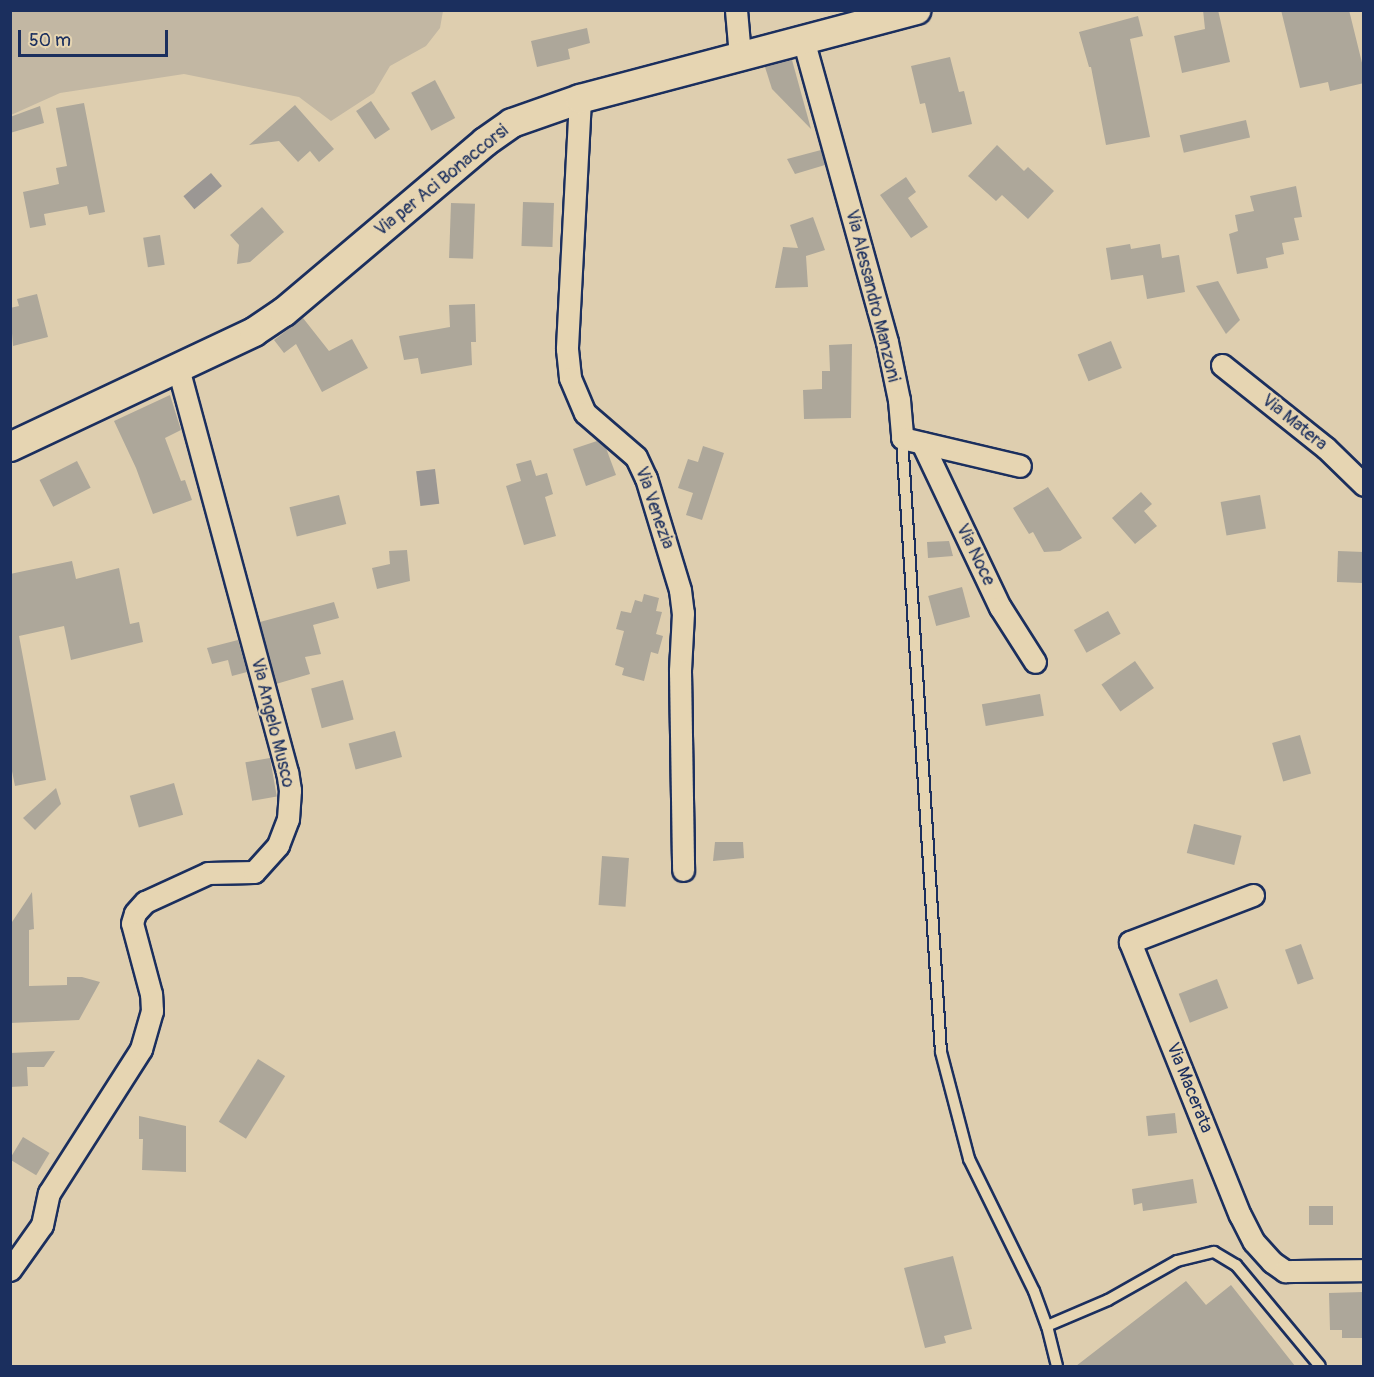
<!DOCTYPE html>
<html>
<head>
<meta charset="utf-8">
<style>
	body { margin:0 }
	#map { position:relative; width:1374px; height:1377px; overflow:hidden; background:#deceaf; font-family:Pangolin,sans-serif }
	div>[style] { position:absolute }
	.green>* { inset:0; background:#c2b7a3 }
	.water>* { inset:0; background:#9b9794; transform-origin:0 0 }
	.building>* { inset:0; background:#ada79a; transform-origin:0 0 }
	.roads { filter:drop-shadow(2px 0 #1b2f5e) drop-shadow(-2px 0 #1b2f5e) drop-shadow(0 2px #1b2f5e) drop-shadow(0 -2px #1b2f5e) }
	.lane>* { height:10px; margin:-5px; padding:0 5px; transform-origin:5px; border-radius:5px; background:#e6d5b2 }
	.street>* { height:21px; margin:-10.5px; padding:0 10.5px; transform-origin:10.5px; border-radius:10.5px; background:#e6d5b2 }
	.secondary>* { height:28px; margin:-14px; padding:0 14px; transform-origin:14px; border-radius:14px; background:#e6d5b2 }
	span { translate:-50% -50%; white-space:nowrap; text-align:center; line-height:1.15; -webkit-text-stroke:4.5px #e6d5b2; paint-order:stroke }
	.street-label { font-size:18px; color:#1b2f5e }
	.frame { position:absolute; inset:0; border:12px solid #1b2f5e; pointer-events:none }
	.scale { position:absolute; left:18px; top:30px; width:150px; height:27px; box-sizing:border-box; border:3px solid #1b2f5e; border-top:0; padding-left:8px; font-size:18px; line-height:21px; white-space:nowrap; color:#1b2f5e; -webkit-text-stroke:4px #e6d5b2; paint-order:stroke }
</style>
</head>
<body>
<div id="map">
	<div class="green">
		<i style="clip-path:polygon(11px 10px,443px 10px,443px 11px,440px 28px,426px 46px,390px 66px,374px 93px,331px 121px,299px 97px,184px 74px,60px 93px,11px 115px)"></i>
	</div>
	<div class="water">
		<i style="left:211px;top:173px;width:17px;height:36px;rotate:50deg"></i>
		<i style="left:435px;top:469px;width:35px;height:19px;rotate:83deg"></i>
	</div>
	<div class="building">
		<i style="clip-path:polygon(1203px 10px,1218px 10px,1230px 62px,1182px 73px,1174px 36px,1205px 29px)"></i>
		<i style="clip-path:polygon(1281px 10px,1349px 10px,1364px 71px,1364px 83px,1330px 91px,1328px 82px,1300px 88px)"></i>
		<i style="clip-path:polygon(1138px 16px,1143px 36px,1130px 39px,1150px 137px,1106px 145px,1091px 67px,1089px 67px,1079px 32px)"></i>
		<i style="clip-path:polygon(587px 28px,590px 43px,568px 49px,570px 59px,537px 67px,531px 41px)"></i>
		<i style="clip-path:polygon(950px 57px,959px 92px,964px 91px,972px 124px,932px 133px,925px 103px,920px 104px,911px 66px)"></i>
		<i style="clip-path:polygon(792px 60px,811px 129px,772px 89px,765px 67px)"></i>
		<i style="left:435px;top:80px;width:43px;height:27px;rotate:62deg"></i>
		<i style="left:371px;top:101px;width:34px;height:18px;rotate:56deg"></i>
		<i style="clip-path:polygon(84px 103px,105px 212px,89px 215px,87px 206px,44px 214px,46px 225px,30px 228px,23px 192px,59px 184px,56px 168px,67px 166px,56px 108px)"></i>
		<i style="clip-path:polygon(295px 105px,334px 149px,319px 162px,310px 151px,298px 162px,279px 141px,249px 145px)"></i>
		<i style="clip-path:polygon(40px 106px,44px 123px,10px 133px,10px 117px)"></i>
		<i style="left:1246px;top:120px;width:18px;height:68px;rotate:77deg"></i>
		<i style="clip-path:polygon(997px 145px,1024px 171px,1028px 167px,1054px 191px,1028px 219px,1002px 195px,996px 201px,968px 176px)"></i>
		<i style="clip-path:polygon(821px 150px,825px 165px,795px 174px,787px 159px)"></i>
		<i style="clip-path:polygon(906px 177px,916px 192px,908px 198px,928px 227px,911px 238px,880px 195px)"></i>
		<i style="clip-path:polygon(1296px 186px,1302px 217px,1294px 218px,1299px 240px,1282px 243px,1284px 254px,1266px 258px,1268px 268px,1237px 274px,1229px 234px,1238px 231px,1235px 215px,1254px 211px,1250px 196px)"></i>
		<i style="left:523px;top:202px;width:31px;height:44px;rotate:2deg"></i>
		<i style="left:451px;top:203px;width:24px;height:55px;rotate:2deg"></i>
		<i style="clip-path:polygon(262px 207px,284px 232px,250px 262px,237px 264px,239px 245px,230px 235px)"></i>
		<i style="clip-path:polygon(813px 217px,825px 250px,806px 256px,808px 287px,775px 288px,783px 247px,798px 248px,790px 225px)"></i>
		<i style="left:160px;top:235px;width:30px;height:17px;rotate:81deg"></i>
		<i style="clip-path:polygon(1130px 244px,1131px 249px,1160px 244px,1162px 258px,1179px 255px,1185px 292px,1147px 299px,1143px 275px,1111px 280px,1106px 248px)"></i>
		<i style="clip-path:polygon(1218px 281px,1240px 320px,1226px 334px,1196px 286px)"></i>
		<i style="clip-path:polygon(37px 294px,48px 337px,13px 346px,10px 308px,19px 306px,17px 299px)"></i>
		<i style="clip-path:polygon(475px 304px,476px 342px,471px 342px,472px 365px,421px 374px,418px 358px,404px 360px,399px 336px,450px 327px,449px 305px)"></i>
		<i style="clip-path:polygon(303px 318px,329px 351px,352px 339px,368px 368px,322px 392px,296px 344px,284px 353px,274px 340px)"></i>
		<i style="left:1111px;top:341px;width:29px;height:36px;rotate:68deg"></i>
		<i style="clip-path:polygon(852px 344px,851px 418px,804px 419px,803px 390px,822px 389px,822px 371px,830px 371px,829px 345px)"></i>
		<i style="clip-path:polygon(170px 395px,181px 430px,165px 438px,181px 481px,185px 480px,192px 500px,153px 514px,136px 468px,114px 421px)"></i>
		<i style="clip-path:polygon(597px 441px,606px 448px,616px 475px,586px 486px,573px 449px)"></i>
		<i style="clip-path:polygon(703px 446px,724px 453px,702px 520px,686px 515px,693px 493px,678px 488px,688px 459px,698px 462px)"></i>
		<i style="clip-path:polygon(531px 460px,536px 476px,547px 473px,553px 494px,545px 497px,556px 536px,524px 545px,506px 486px,521px 481px,516px 464px)"></i>
		<i style="left:77px;top:461px;width:30px;height:42px;rotate:63deg"></i>
		<i style="clip-path:polygon(1048px 487px,1082px 538px,1060px 551px,1044px 552px,1033px 532px,1029px 534px,1013px 508px)"></i>
		<i style="clip-path:polygon(1141px 492px,1152px 504px,1144px 511px,1157px 526px,1135px 544px,1112px 518px)"></i>
		<i style="left:339px;top:495px;width:30px;height:51px;rotate:76deg"></i>
		<i style="left:1260px;top:495px;width:34px;height:40px;rotate:80deg"></i>
		<i style="clip-path:polygon(949px 541px,953px 556px,928px 558px,927px 542px)"></i>
		<i style="clip-path:polygon(407px 550px,410px 581px,377px 589px,372px 568px,390px 564px,389px 551px)"></i>
		<i style="left:1338px;top:551px;width:26px;height:31px;rotate:2deg"></i>
		<i style="clip-path:polygon(72px 561px,76px 579px,119px 568px,130px 624px,139px 622px,143px 642px,71px 660px,64px 626px,19px 636px,46px 780px,15px 786px,10px 761px,10px 574px)"></i>
		<i style="left:962px;top:587px;width:31px;height:35px;rotate:75deg"></i>
		<i style="clip-path:polygon(644px 594px,659px 598px,656px 611px,662px 612px,656px 634px,663px 636px,658px 654px,651px 652px,644px 681px,622px 675px,624px 668px,615px 665px,624px 631px,616px 629px,621px 611px,631px 613px,635px 600px,642px 602px)"></i>
		<i style="clip-path:polygon(334px 602px,339px 618px,313px 625px,321px 654px,305px 657px,310px 674px,276px 684px,260px 622px)"></i>
		<i style="left:1108px;top:611px;width:26px;height:39px;rotate:61deg"></i>
		<i style="clip-path:polygon(238px 640px,247px 672px,232px 676px,228px 660px,212px 664px,207px 648px)"></i>
		<i style="left:1135px;top:661px;width:33px;height:41px;rotate:55deg"></i>
		<i style="left:343px;top:680px;width:41px;height:33px;rotate:75deg"></i>
		<i style="left:1040px;top:694px;width:22px;height:59px;rotate:80deg"></i>
		<i style="left:395px;top:731px;width:27px;height:48px;rotate:75deg"></i>
		<i style="left:1300px;top:735px;width:40px;height:29px;rotate:74deg"></i>
		<i style="left:270px;top:758px;width:39px;height:25px;rotate:80deg"></i>
		<i style="left:174px;top:783px;width:33px;height:46px;rotate:74deg"></i>
		<i style="clip-path:polygon(56px 788px,61px 804px,35px 830px,23px 818px)"></i>
		<i style="left:1194px;top:824px;width:49px;height:30px;rotate:14deg"></i>
		<i style="clip-path:polygon(715px 842px,743px 842px,744px 858px,713px 861px)"></i>
		<i style="left:602px;top:856px;width:27px;height:49px;rotate:4deg"></i>
		<i style="clip-path:polygon(32px 892px,34px 929px,29px 930px,29px 986px,67px 985px,67px 977px,82px 977px,100px 982px,79px 1020px,10px 1023px,10px 925px)"></i>
		<i style="left:1301px;top:944px;width:37px;height:17px;rotate:70deg"></i>
		<i style="left:1217px;top:979px;width:31px;height:41px;rotate:69deg"></i>
		<i style="clip-path:polygon(55px 1051px,44px 1067px,27px 1067px,28px 1086px,10px 1087px,10px 1053px)"></i>
		<i style="left:258px;top:1059px;width:32px;height:74px;rotate:32deg"></i>
		<i style="left:1175px;top:1113px;width:20px;height:29px;rotate:84deg"></i>
		<i style="clip-path:polygon(139px 1116px,186px 1126px,186px 1172px,142px 1170px,143px 1139px,139px 1139px)"></i>
		<i style="left:23px;top:1137px;width:31px;height:26px;rotate:31deg"></i>
		<i style="clip-path:polygon(1193px 1179px,1197px 1203px,1143px 1211px,1142px 1203px,1134px 1205px,1132px 1189px)"></i>
		<i style="left:1309px;top:1206px;width:24px;height:19px"></i>
		<i style="clip-path:polygon(953px 1256px,972px 1329px,944px 1336px,946px 1343px,925px 1348px,904px 1268px)"></i>
		<i style="clip-path:polygon(1186px 1281px,1206px 1305px,1231px 1285px,1295px 1366px,1076px 1366px)"></i>
		<i style="clip-path:polygon(1364px 1292px,1364px 1338px,1342px 1338px,1342px 1330px,1330px 1330px,1329px 1293px)"></i>
	</div>
	<div class="roads">
		<div class="lane">
			<i style="left:902px;top:438px;width:615px;rotate:86.37deg"></i>
			<i style="left:941px;top:1052px;width:111px;rotate:75.3deg"></i>
			<i style="left:969px;top:1159px;width:147px;rotate:63.8deg"></i>
			<i style="left:1034px;top:1291px;width:37px;rotate:70deg"></i>
			<i style="left:1047px;top:1326px;width:41px;rotate:76deg"></i>
			<i style="left:1047px;top:1326px;width:66px;rotate:-23.1deg"></i>
			<i style="left:1108px;top:1300px;width:79px;rotate:-29.5deg"></i>
			<i style="left:1177px;top:1261px;width:38px;rotate:-14deg"></i>
			<i style="left:1214px;top:1252px;width:26px;rotate:31deg"></i>
			<i style="left:1236px;top:1265px;width:131px;rotate:50.3deg"></i>
		</div>
		<div class="street">
			<i style="left:736px;top:10px;width:46px;rotate:85deg"></i>
			<i style="left:803px;top:39px;width:314px;rotate:74.5deg"></i>
			<i style="left:887px;top:342px;width:59px;rotate:78.3deg"></i>
			<i style="left:899px;top:400px;width:38px;rotate:85deg"></i>
			<i style="left:902px;top:438px;width:121px;rotate:13.3deg"></i>
			<i style="left:580px;top:99px;width:250px;rotate:93deg"></i>
			<i style="left:567px;top:349px;width:29px;rotate:84deg"></i>
			<i style="left:570px;top:378px;width:38px;rotate:67deg"></i>
			<i style="left:585px;top:413px;width:67px;rotate:40.8deg"></i>
			<i style="left:636px;top:457px;width:23px;rotate:65deg"></i>
			<i style="left:646px;top:478px;width:117px;rotate:73.1deg"></i>
			<i style="left:680px;top:590px;width:23px;rotate:83deg"></i>
			<i style="left:683px;top:613px;width:58px;rotate:93deg"></i>
			<i style="left:680px;top:671px;width:199px;rotate:89.1deg"></i>
			<i style="left:1222px;top:365px;width:133px;rotate:38.6deg"></i>
			<i style="left:1326px;top:448px;width:53px;rotate:44.2deg"></i>
			<i style="left:922px;top:443px;width:182px;rotate:64.6deg"></i>
			<i style="left:1000px;top:607px;width:65px;rotate:57.5deg"></i>
			<i style="left:1253px;top:895px;width:132px;rotate:159.1deg"></i>
			<i style="left:1130px;top:942px;width:294px;rotate:68.1deg"></i>
			<i style="left:1240px;top:1215px;width:30px;rotate:63deg"></i>
			<i style="left:1254px;top:1242px;width:27px;rotate:48deg"></i>
			<i style="left:1272px;top:1262px;width:16px;rotate:35deg"></i>
			<i style="left:1285px;top:1271px;width:79px;rotate:-0.7deg"></i>
			<i style="left:10px;top:1270px;width:55px;rotate:-54.6deg"></i>
			<i style="left:42px;top:1225px;width:33px;rotate:-78deg"></i>
			<i style="left:49px;top:1193px;width:171px;rotate:-57.4deg"></i>
			<i style="left:141px;top:1049px;width:40px;rotate:-74deg"></i>
			<i style="left:152px;top:1011px;width:17px;rotate:-93deg"></i>
			<i style="left:151px;top:994px;width:73px;rotate:-105deg"></i>
			<i style="left:132px;top:923px;width:10px;rotate:-73deg"></i>
			<i style="left:135px;top:913px;width:15px;rotate:-48deg"></i>
			<i style="left:145px;top:902px;width:69px;rotate:-24.7deg"></i>
			<i style="left:208px;top:873px;width:46px;rotate:-1.2deg"></i>
			<i style="left:254px;top:872px;width:36px;rotate:-48deg"></i>
			<i style="left:278px;top:845px;width:28px;rotate:-69deg"></i>
			<i style="left:288px;top:819px;width:29px;rotate:-86deg"></i>
			<i style="left:290px;top:790px;width:18px;rotate:-99deg"></i>
			<i style="left:287px;top:772px;width:418px;rotate:-105.1deg"></i>
		</div>
		<div class="secondary">
			<i style="left:10px;top:447px;width:270px;rotate:-25.2deg"></i>
			<i style="left:254px;top:332px;width:36px;rotate:-34deg"></i>
			<i style="left:284px;top:312px;width:263px;rotate:-40.2deg"></i>
			<i style="left:485px;top:142px;width:33px;rotate:-35deg"></i>
			<i style="left:512px;top:123px;width:72px;rotate:-19.4deg"></i>
			<i style="left:580px;top:99px;width:348px;rotate:-14.8deg"></i>
		</div>
	</div>
	<div class="street-label">
		<span style="left:442px;top:181px;rotate:-39deg">Via per Aci Bonaccorsi</span>
		<span style="left:872px;top:296px;rotate:76deg">Via Alessandro Manzoni</span>
		<span style="left:1294px;top:423px;rotate:39deg">Via Matera</span>
		<span style="left:654px;top:508px;rotate:71deg">Via Venezia</span>
		<span style="left:975px;top:555px;rotate:64deg">Via Noce</span>
		<span style="left:272px;top:723px;rotate:76deg">Via Angelo Musco</span>
		<span style="left:1189px;top:1088px;rotate:68deg">Via Macerata</span>
	</div>
	<div class="frame"></div>
	<div class="scale">50 m</div>
</div>
</body>
</html>
